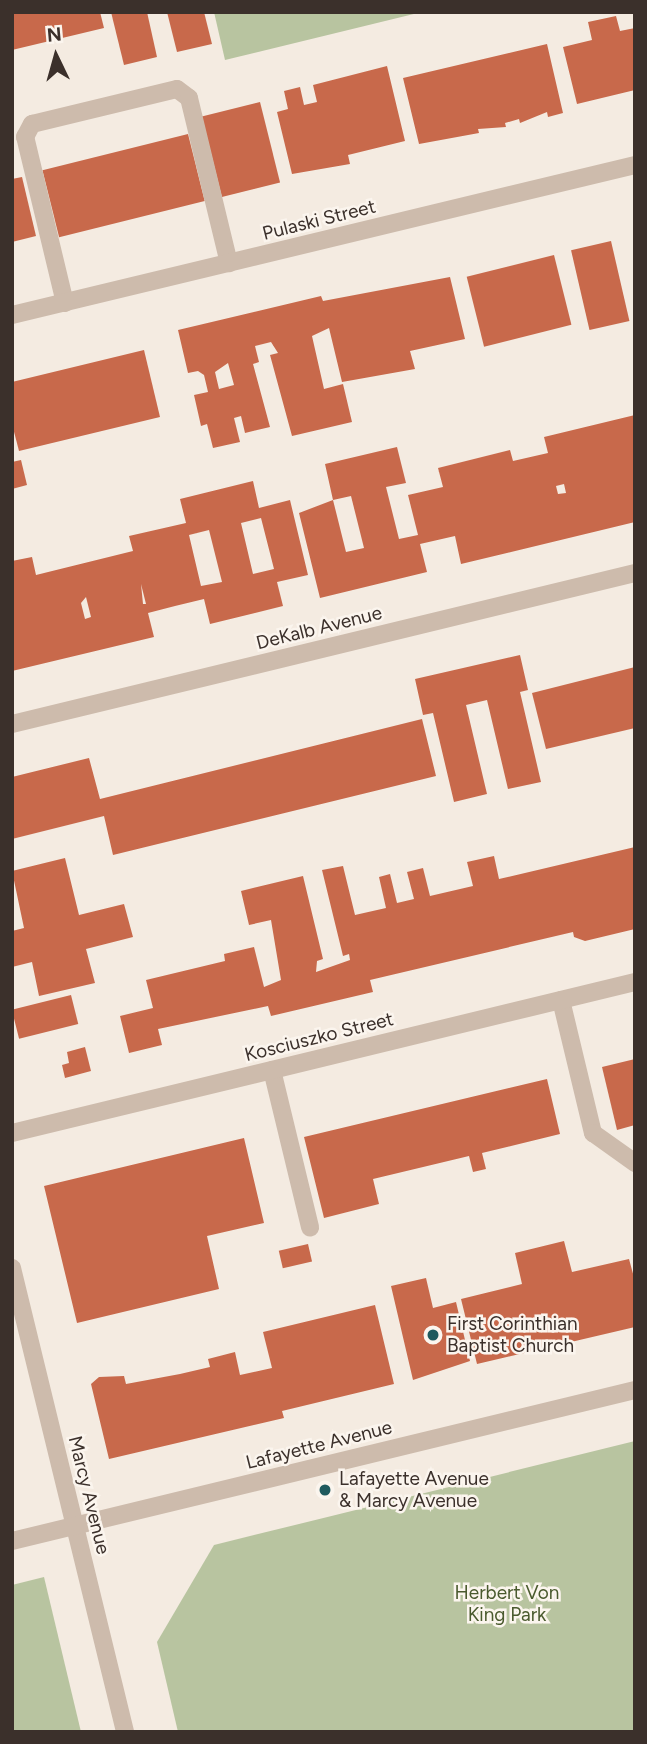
<!DOCTYPE html>
<html>
<head>
<meta charset="utf-8">
<style>
	body { margin:0 }
	#map { position:relative; width:647px; height:1744px; overflow:hidden; background:#f4ebe1; font-family:Figtree,sans-serif }
	div>[style] { position:absolute }
	.green>* { inset:0; background:#b8c4a0 }
	.building>* { inset:0; background:#c8694b; transform-origin:0 0 }
	.minor>* { height:18px; margin:-9px; padding:0 9px; transform-origin:9px; border-radius:9px; background:#cdbbac }
	.dots>* { width:19px; height:19px; translate:-50% -50%; box-sizing:border-box; border:4px solid #fbf5ee; border-radius:50% }
	span { translate:-50% -50%; white-space:nowrap; text-align:center; line-height:1.15; -webkit-text-stroke:5px #fbf5ee; paint-order:stroke }
	.street-label { font-size:19px; color:#3b302b }
	.poi-label { font-size:19px; color:#3b302b }
	.left { translate:0 -50%; text-align:left }
	.park-label { font-size:19px; color:#4a5a2e }
	.frame { position:absolute; inset:0; border:14px solid #3b302b; pointer-events:none }
	.north { position:absolute; left:21px; top:21px; width:70px; height:70px; -webkit-text-stroke:5px #fbf5ee; paint-order:stroke; rotate:355deg; font-size:19px; font-weight:700; line-height:28px; text-align:center; color:#3b302b }
	.north::after { content:''; display:block; margin:auto; width:24px; height:32px; background:#3b302b; clip-path:polygon(50% 0,100% 100%,50% 72%,0 100%) }
</style>
</head>
<body>
<div id="map">
	<div class="green">
		<i style="clip-path:polygon(214px 12px,422px 12px,225px 60px)"></i>
		<i style="clip-path:polygon(635px 1441px,635px 1732px,178px 1732px,157px 1642px,214px 1545px)"></i>
		<i style="clip-path:polygon(44px 1577px,81px 1732px,12px 1732px,12px 1585px)"></i>
	</div>
	<div class="building">
		<i style="clip-path:polygon(12px 12px,100px 12px,104px 28px,12px 50px)"></i>
		<i style="clip-path:polygon(111px 12px,147px 12px,157px 57px,124px 65px)"></i>
		<i style="clip-path:polygon(167px 12px,204px 12px,212px 44px,177px 52px)"></i>
		<i style="clip-path:polygon(616px 16px,620px 31px,635px 28px,635px 90px,577px 104px,563px 47px,592px 40px,588px 22px)"></i>
		<i style="clip-path:polygon(547px 44px,563px 113px,548px 117px,547px 112px,520px 123px,519px 119px,505px 123px,506px 127px,478px 129px,479px 133px,419px 144px,403px 78px)"></i>
		<i style="clip-path:polygon(387px 66px,405px 141px,348px 155px,350px 164px,292px 174px,277px 112px,288px 109px,284px 91px,300px 87px,304px 105px,317px 102px,313px 85px)"></i>
		<i style="left:260px;top:102px;width:83px;height:60px;rotate:76deg"></i>
		<i style="left:188px;top:134px;width:69px;height:150px;rotate:76deg"></i>
		<i style="clip-path:polygon(22px 177px,36px 236px,12px 242px,12px 179px)"></i>
		<i style="left:611px;top:241px;width:82px;height:41px;rotate:77deg"></i>
		<i style="left:554px;top:255px;width:72px;height:90px;rotate:76deg"></i>
		<i style="clip-path:polygon(evenodd,450px 277px,465px 339px,410px 351px,415px 369px,342px 382px,329px 328px,312px 336px,324px 389px,343px 384px,352px 422px,292px 436px,270px 355px,278px 353px,271px 342px,255px 346px,259px 362px,253px 364px,270px 427px,245px 433px,241px 416px,234px 418px,240px 442px,213px 448px,207px 424px,201px 426px,194px 395px,208px 392px,204px 375px,198px 371px,188px 373px,178px 330px,321px 296px,323px 301px,450px 277px,228px 363px,234px 385px,219px 389px,215px 372px,228px 363px)"></i>
		<i style="clip-path:polygon(144px 350px,160px 417px,19px 451px,12px 424px,12px 382px)"></i>
		<i style="clip-path:polygon(evenodd,635px 415px,635px 522px,461px 564px,455px 536px,420px 544px,427px 572px,320px 598px,299px 513px,333px 500px,325px 464px,397px 447px,406px 483px,386px 487px,399px 539px,418px 535px,408px 495px,443px 487px,438px 468px,510px 450px,513px 461px,548px 453px,544px 437px,635px 415px,564px 484px,566px 493px,558px 494px,556px 486px,564px 484px,635px 415px,351px 496px,364px 548px,346px 552px,333px 500px,351px 496px)"></i>
		<i style="clip-path:polygon(21px 460px,27px 485px,12px 489px,12px 462px)"></i>
		<i style="clip-path:polygon(evenodd,253px 481px,259px 508px,290px 500px,308px 575px,277px 582px,283px 606px,210px 624px,204px 599px,175px 606px,148px 613px,154px 637px,12px 671px,12px 561px,32px 557px,36px 575px,133px 551px,129px 536px,186px 523px,180px 499px,253px 481px,261px 518px,274px 569px,253px 574px,241px 523px,261px 518px,253px 481px,209px 530px,222px 582px,201px 586px,189px 535px,209px 530px,253px 481px,141px 584px,146px 604px,143px 604px,141px 584px,253px 481px,86px 597px,91px 617px,85px 619px,81px 603px,86px 597px)"></i>
		<i style="clip-path:polygon(520px 655px,528px 690px,520px 692px,541px 782px,508px 789px,487px 700px,466px 705px,487px 794px,454px 802px,433px 713px,423px 715px,415px 679px)"></i>
		<i style="clip-path:polygon(635px 667px,635px 728px,546px 749px,532px 693px)"></i>
		<i style="clip-path:polygon(422px 719px,436px 776px,113px 855px,104px 816px,12px 839px,12px 777px,89px 758px,100px 799px)"></i>
		<i style="clip-path:polygon(635px 847px,635px 929px,585px 941px,574px 937px,573px 932px,370px 980px,373px 992px,271px 1016px,268px 1006px,158px 1029px,162px 1045px,129px 1053px,120px 1016px,153px 1008px,146px 980px,225px 961px,224px 954px,254px 947px,264px 987px,281px 980px,271px 920px,249px 925px,241px 891px,303px 876px,323px 959px,317px 961px,316px 972px,350px 960px,349px 954px,343px 956px,322px 870px,343px 866px,355px 915px,386px 908px,379px 877px,390px 874px,397px 903px,414px 899px,407px 872px,423px 868px,430px 896px,473px 886px,467px 862px,494px 856px,499px 879px)"></i>
		<i style="clip-path:polygon(65px 858px,79px 915px,124px 904px,133px 937px,86px 949px,95px 983px,39px 996px,32px 962px,12px 967px,12px 931px,24px 928px,12px 871px)"></i>
		<i style="left:71px;top:995px;width:30px;height:61px;rotate:76deg"></i>
		<i style="clip-path:polygon(85px 1047px,91px 1071px,65px 1078px,62px 1065px,69px 1063px,67px 1052px)"></i>
		<i style="clip-path:polygon(635px 1059px,635px 1125px,617px 1130px,602px 1067px)"></i>
		<i style="clip-path:polygon(547px 1079px,560px 1134px,482px 1153px,486px 1169px,473px 1172px,469px 1156px,373px 1179px,379px 1204px,324px 1218px,304px 1137px)"></i>
		<i style="clip-path:polygon(244px 1138px,264px 1223px,207px 1236px,219px 1289px,77px 1323px,44px 1186px)"></i>
		<i style="clip-path:polygon(564px 1241px,572px 1272px,629px 1259px,635px 1281px,635px 1327px,477px 1364px,461px 1299px,522px 1284px,515px 1253px)"></i>
		<i style="left:308px;top:1244px;width:18px;height:30px;rotate:77deg"></i>
		<i style="clip-path:polygon(426px 1278px,433px 1308px,456px 1302px,470px 1361px,413px 1380px,391px 1286px)"></i>
		<i style="clip-path:polygon(375px 1305px,394px 1384px,282px 1411px,284px 1418px,109px 1459px,91px 1384px,99px 1377px,124px 1376px,126px 1384px,180px 1374px,210px 1367px,208px 1359px,235px 1352px,240px 1375px,272px 1368px,263px 1332px)"></i>
	</div>
	<div class="minor">
		<i style="left:65px;top:303px;width:171px;rotate:-103.5deg"></i>
		<i style="left:25px;top:137px;width:15px;rotate:-62deg"></i>
		<i style="left:32px;top:124px;width:149px;rotate:-13.6deg"></i>
		<i style="left:177px;top:89px;width:15px;rotate:37deg"></i>
		<i style="left:189px;top:98px;width:170px;rotate:76.4deg"></i>
		<i style="left:12px;top:315px;width:641px;rotate:-13.54deg"></i>
		<i style="left:12px;top:724px;width:641px;rotate:-13.62deg"></i>
		<i style="left:561px;top:1000px;width:137px;rotate:76.5deg"></i>
		<i style="left:593px;top:1133px;width:52px;rotate:35.5deg"></i>
		<i style="left:272px;top:1070px;width:162px;rotate:76.4deg"></i>
		<i style="left:12px;top:1133px;width:641px;rotate:-13.62deg"></i>
		<i style="left:12px;top:1268px;width:478px;rotate:76.3deg"></i>
		<i style="left:12px;top:1541px;width:641px;rotate:-13.62deg"></i>
	</div>
	<div class="dots">
		<i style="left:433px;top:1335px;background:#1f5a5e"></i>
		<i style="left:325px;top:1490px;background:#1f5a5e"></i>
	</div>
	<div class="street-label">
		<span style="left:319px;top:220px;rotate:-14deg">Pulaski Street</span>
		<span style="left:319px;top:628px;rotate:-14deg">DeKalb Avenue</span>
		<span style="left:319px;top:1037px;rotate:-14deg">Kosciuszko Street</span>
		<span style="left:319px;top:1445px;rotate:-14deg">Lafayette Avenue</span>
		<span style="left:89px;top:1495px;rotate:76deg">Marcy Avenue</span>
	</div>
	<div class="poi-label">
		<span class="left" style="left:447px;top:1335px">First Corinthian<br>Baptist Church</span>
		<span class="left" style="left:339px;top:1490px">Lafayette Avenue<br>&amp; Marcy Avenue</span>
	</div>
	<div class="park-label">
		<span style="left:507px;top:1604px">Herbert Von<br>King Park</span>
	</div>
	<div class="frame"></div>
	<div class="north">N</div>
</div>
</body>
</html>
